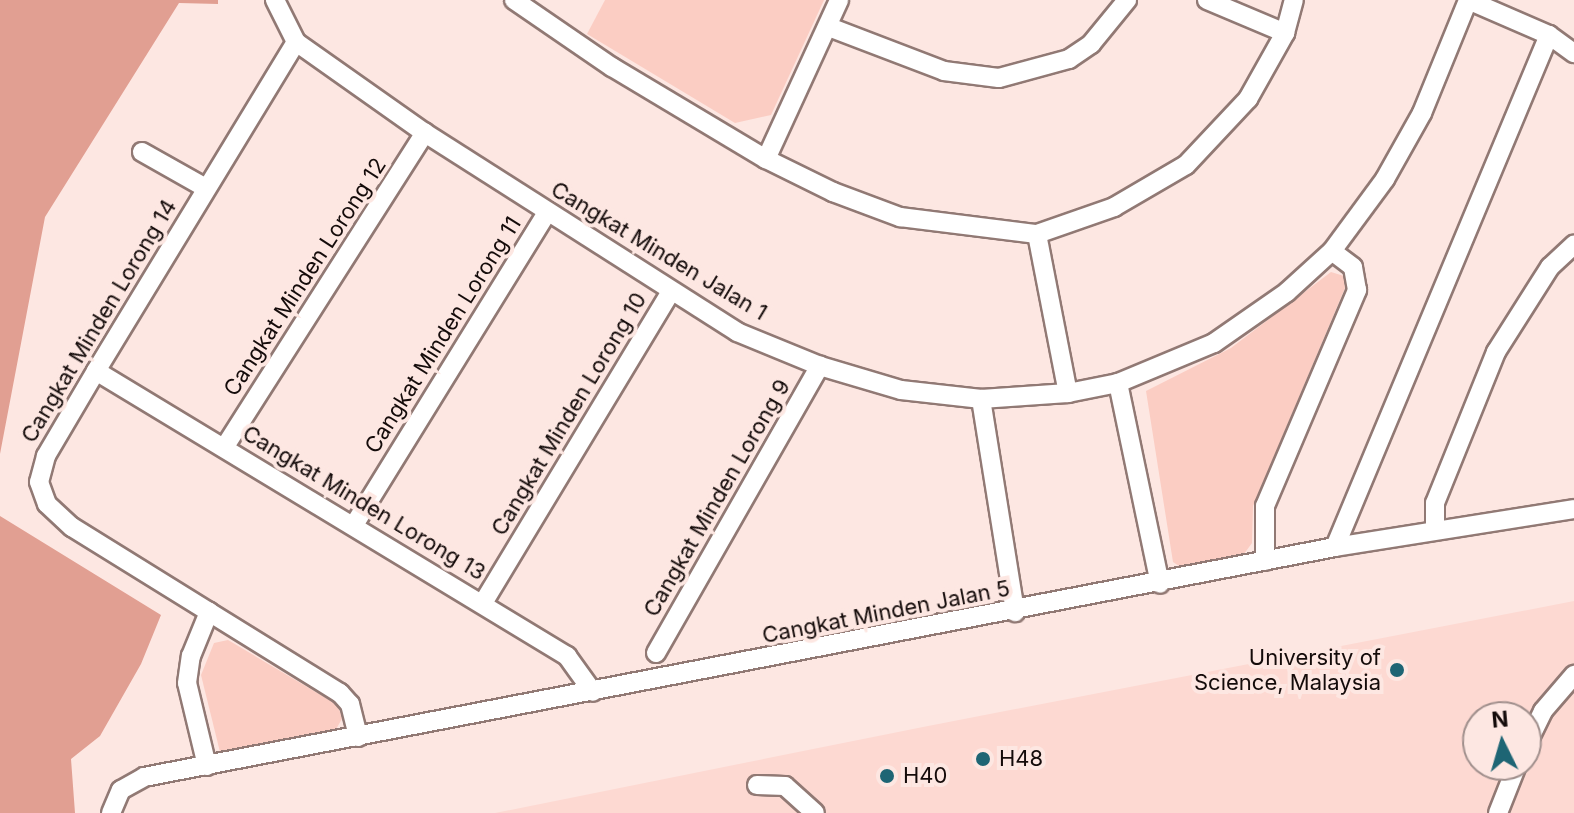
<!DOCTYPE html>
<html>
<head>
<meta charset="utf-8">
<style>
	body { margin:0 }
	#map { position:relative; width:1574px; height:813px; overflow:hidden; background:#fde7e2; font-family:Inter,sans-serif }
	div>[style] { position:absolute }
	.built>* { inset:0; background:#fdd9d2 }
	.green>* { inset:0; background:#fbcdc3 }
	.forest>* { inset:0; background:#e19f92 }
	.roads { filter:drop-shadow(2px 0 #917974) drop-shadow(-2px 0 #917974) drop-shadow(0 2px #917974) drop-shadow(0 -2px #917974) }
	.minor>* { height:18px; margin:-9px; padding:0 9px; transform-origin:9px; border-radius:9px; background:#fff }
	.dots>* { width:22px; height:22px; translate:-50% -50%; box-sizing:border-box; border:4px solid #fde7e2; border-radius:50% }
	span { translate:-50% -50%; white-space:nowrap; text-align:center; line-height:1.15; -webkit-text-stroke:8px #fde7e2; paint-order:stroke }
	.street-label { font-size:22px; color:#140b0a }
	.poi-label { font-size:22px; color:#140b0a }
	.right { translate:-100% -50%; text-align:right }
	.left { translate:0 -50%; text-align:left }
	.north { position:absolute; left:1462px; top:701px; width:80px; height:80px; box-sizing:border-box; background:#fde7e2; border:2px solid #a08f8c; border-radius:50%; rotate:355deg; font-size:22px; font-weight:700; line-height:32px; text-align:center; color:#140b0a }
	.north::after { content:''; display:block; margin:auto; width:28px; height:36px; background:#1e6574; clip-path:polygon(50% 0,100% 100%,50% 72%,0 100%) }
</style>
</head>
<body>
<div id="map">
	<div class="built">
		<i style="clip-path:polygon(evenodd,1574px 601px,1574px 813px,495px 813px,923px 727px,1574px 601px,1478px 717px,1526px 717px,1526px 765px,1478px 765px,1478px 717px)"></i>
	</div>
	<div class="green">
		<i style="clip-path:polygon(605px 0,824px 0,771px 115px,735px 123px,587px 34px)"></i>
		<i style="clip-path:polygon(1331px 272px,1344px 276px,1345px 288px,1253px 506px,1252px 543px,1241px 558px,1185px 570px,1173px 562px,1146px 391px,1231px 348px)"></i>
		<i style="clip-path:polygon(228px 640px,336px 704px,343px 717px,335px 731px,220px 752px,201px 675px,214px 643px)"></i>
	</div>
	<div class="forest">
		<i style="clip-path:polygon(0 0,218px 0,218px 4px,179px 3px,45px 217px,0 454px)"></i>
		<i style="clip-path:polygon(0 516px,161px 615px,141px 664px,100px 736px,71px 759px,75px 813px,0 813px)"></i>
	</div>
	<div class="roads">
		<div class="minor">
			<i style="left:275px;top:0;width:47px;rotate:63.4deg"></i>
			<i style="left:296px;top:42px;width:158px;rotate:35.2deg"></i>
			<i style="left:425px;top:133px;width:370px;rotate:32.5deg"></i>
			<i style="left:737px;top:332px;width:90px;rotate:22.3deg"></i>
			<i style="left:820px;top:366px;width:84px;rotate:16.5deg"></i>
			<i style="left:901px;top:390px;width:81px;rotate:6.4deg"></i>
			<i style="left:981px;top:399px;width:87px;rotate:-3.9deg"></i>
			<i style="left:1068px;top:393px;width:51px;rotate:-11.3deg"></i>
			<i style="left:1118px;top:383px;width:104px;rotate:-22.6deg"></i>
			<i style="left:1214px;top:343px;width:89px;rotate:-34.9deg"></i>
			<i style="left:1287px;top:292px;width:61px;rotate:-42.3deg"></i>
			<i style="left:1332px;top:251px;width:89px;rotate:-53.6deg"></i>
			<i style="left:1385px;top:179px;width:76px;rotate:-60.7deg"></i>
			<i style="left:1422px;top:113px;width:122px;rotate:-67.8deg"></i>
			<i style="left:514px;top:0;width:119px;rotate:34.4deg"></i>
			<i style="left:612px;top:67px;width:179px;rotate:30.9deg"></i>
			<i style="left:766px;top:159px;width:75px;rotate:26.2deg"></i>
			<i style="left:833px;top:192px;width:72px;rotate:20.5deg"></i>
			<i style="left:900px;top:217px;width:138px;rotate:7.1deg"></i>
			<i style="left:1037px;top:234px;width:82px;rotate:-19.3deg"></i>
			<i style="left:1114px;top:207px;width:83px;rotate:-30.3deg"></i>
			<i style="left:1186px;top:165px;width:91px;rotate:-46.8deg"></i>
			<i style="left:1248px;top:99px;width:76px;rotate:-60.7deg"></i>
			<i style="left:1285px;top:33px;width:34px;rotate:-75deg"></i>
			<i style="left:1207px;top:0;width:85px;rotate:22.9deg"></i>
			<i style="left:1468px;top:0;width:88px;rotate:23.4deg"></i>
			<i style="left:1549px;top:35px;width:31px;rotate:36deg"></i>
			<i style="left:829px;top:27px;width:123px;rotate:20.9deg"></i>
			<i style="left:944px;top:71px;width:55px;rotate:7.3deg"></i>
			<i style="left:999px;top:78px;width:73px;rotate:-15.2deg"></i>
			<i style="left:1069px;top:59px;width:27px;rotate:-34deg"></i>
			<i style="left:1091px;top:44px;width:57px;rotate:-50.7deg"></i>
			<i style="left:296px;top:42px;width:385px;rotate:121.3deg"></i>
			<i style="left:96px;top:371px;width:99px;rotate:120.5deg"></i>
			<i style="left:46px;top:456px;width:27px;rotate:105deg"></i>
			<i style="left:39px;top:482px;width:23px;rotate:70deg"></i>
			<i style="left:47px;top:504px;width:34px;rotate:43deg"></i>
			<i style="left:72px;top:527px;width:315px;rotate:31.8deg"></i>
			<i style="left:340px;top:693px;width:15px;rotate:48deg"></i>
			<i style="left:350px;top:704px;width:34px;rotate:76deg"></i>
			<i style="left:142px;top:152px;width:73px;rotate:29.4deg"></i>
			<i style="left:766px;top:159px;width:175px;rotate:-65.3deg"></i>
			<i style="left:1037px;top:234px;width:162px;rotate:79deg"></i>
			<i style="left:96px;top:371px;width:551px;rotate:31.18deg"></i>
			<i style="left:567px;top:656px;width:44px;rotate:54.2deg"></i>
			<i style="left:1118px;top:383px;width:205px;rotate:78.2deg"></i>
			<i style="left:981px;top:399px;width:216px;rotate:80.9deg"></i>
			<i style="left:224px;top:448px;width:374px;rotate:-57.5deg"></i>
			<i style="left:354px;top:525px;width:368px;rotate:-58.3deg"></i>
			<i style="left:1435px;top:530px;width:27px;rotate:-90deg"></i>
			<i style="left:1435px;top:503px;width:163px;rotate:-68deg"></i>
			<i style="left:1496px;top:352px;width:101px;rotate:-57.6deg"></i>
			<i style="left:1550px;top:267px;width:33px;rotate:-43deg"></i>
			<i style="left:1335px;top:547px;width:555px;rotate:-67.32deg"></i>
			<i style="left:1265px;top:561px;width:55px;rotate:-90deg"></i>
			<i style="left:1265px;top:506px;width:235px;rotate:-66.9deg"></i>
			<i style="left:1357px;top:290px;width:23px;rotate:-100deg"></i>
			<i style="left:1353px;top:267px;width:26px;rotate:-143deg"></i>
			<i style="left:483px;top:603px;width:364px;rotate:-58.9deg"></i>
			<i style="left:656px;top:653px;width:331px;rotate:-60.3deg"></i>
			<i style="left:1526px;top:746px;width:39px;rotate:-64deg"></i>
			<i style="left:1543px;top:711px;width:48px;rotate:-49.3deg"></i>
			<i style="left:207px;top:766px;width:85px;rotate:-103.5deg"></i>
			<i style="left:187px;top:683px;width:27px;rotate:-82deg"></i>
			<i style="left:191px;top:656px;width:48px;rotate:-67.8deg"></i>
			<i style="left:757px;top:785px;width:28px;rotate:2deg"></i>
			<i style="left:785px;top:786px;width:40px;rotate:42deg"></i>
			<i style="left:111px;top:813px;width:25px;rotate:-67deg"></i>
			<i style="left:121px;top:790px;width:26px;rotate:-29deg"></i>
			<i style="left:144px;top:777px;width:1213px;rotate:-10.93deg"></i>
			<i style="left:1335px;top:547px;width:242px;rotate:-9deg"></i>
			<i style="left:1498px;top:813px;width:52px;rotate:-68.4deg"></i>
		</div>
	</div>
	<div class="dots">
		<i style="left:1397px;top:670px;background:#1e6574"></i>
		<i style="left:983px;top:759px;background:#1e6574"></i>
		<i style="left:887px;top:776px;background:#1e6574"></i>
	</div>
	<div class="street-label">
		<span style="left:659px;top:251px;rotate:31deg">Cangkat Minden Jalan 1</span>
		<span style="left:305px;top:277px;rotate:-57deg">Cangkat Minden Lorong 12</span>
		<span style="left:99px;top:321px;rotate:-59deg">Cangkat Minden Lorong 14</span>
		<span style="left:443px;top:335px;rotate:-58deg">Cangkat Minden Lorong 11</span>
		<span style="left:569px;top:414px;rotate:-59deg">Cangkat Minden Lorong 10</span>
		<span style="left:717px;top:498px;rotate:-60deg">Cangkat Minden Lorong 9</span>
		<span style="left:364px;top:503px;rotate:31deg">Cangkat Minden Lorong 13</span>
		<span style="left:886px;top:612px;rotate:-11deg">Cangkat Minden Jalan 5</span>
	</div>
	<div class="poi-label">
		<span class="right" style="left:1381px;top:670px">University of<br>Science, Malaysia</span>
		<span class="left" style="left:999px;top:759px">H48</span>
		<span class="left" style="left:903px;top:776px">H40</span>
	</div>
	<div class="north">N</div>
</div>
</body>
</html>
